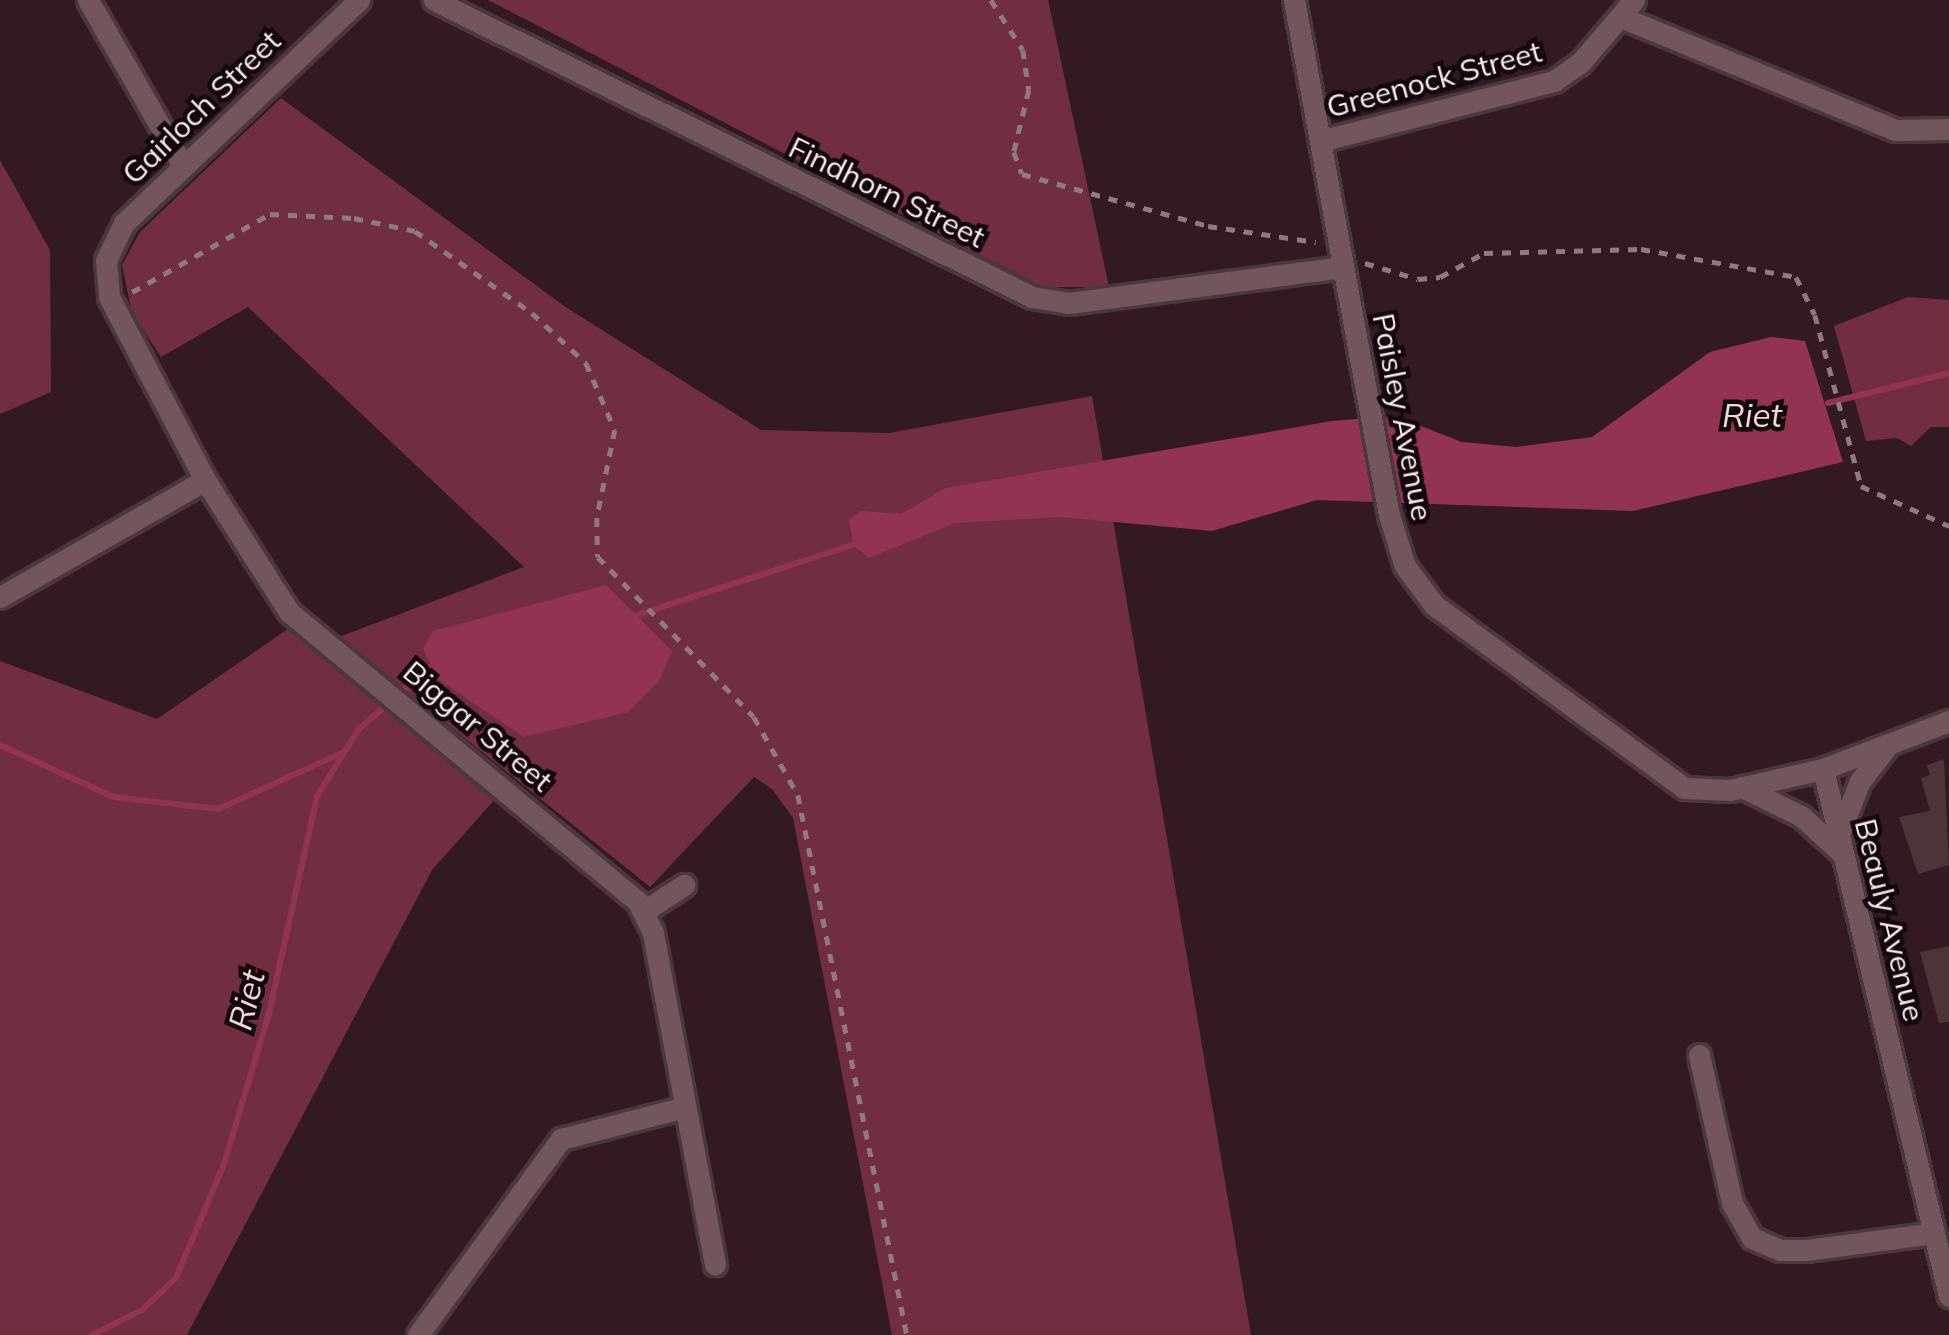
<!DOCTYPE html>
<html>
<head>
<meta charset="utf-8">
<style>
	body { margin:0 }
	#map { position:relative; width:1949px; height:1335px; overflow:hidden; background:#321a20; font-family:Mulish,sans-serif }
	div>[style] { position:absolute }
	.green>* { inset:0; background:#712e41 }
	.water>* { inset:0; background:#923451 }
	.stream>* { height:6px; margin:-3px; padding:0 3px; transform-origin:3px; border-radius:3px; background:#923451 }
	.building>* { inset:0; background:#4e3439 }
	.path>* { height:4.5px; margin-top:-2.25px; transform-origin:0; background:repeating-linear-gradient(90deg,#8f7a7f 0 9px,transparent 0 18px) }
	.roads { filter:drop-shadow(3px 0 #4b383c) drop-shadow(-3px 0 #4b383c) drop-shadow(0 3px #4b383c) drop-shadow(0 -3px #4b383c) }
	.street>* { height:21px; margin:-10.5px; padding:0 10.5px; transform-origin:10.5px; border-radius:10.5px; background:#73565c }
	span { translate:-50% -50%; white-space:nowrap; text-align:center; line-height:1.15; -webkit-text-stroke:9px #13080b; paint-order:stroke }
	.street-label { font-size:30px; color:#fdecef }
	.water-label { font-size:33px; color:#f0d5da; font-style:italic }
</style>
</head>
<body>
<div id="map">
	<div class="green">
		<i style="clip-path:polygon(488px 0,1048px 0,1109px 287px,1042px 287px)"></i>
		<i style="clip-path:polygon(281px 98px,567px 308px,761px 430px,889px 433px,1092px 396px,1251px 1335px,892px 1335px,793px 818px,772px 789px,754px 777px,650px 887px,339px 637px,524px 567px,248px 307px,161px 357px,132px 313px,122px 265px,140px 232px)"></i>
		<i style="clip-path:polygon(0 160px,50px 250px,51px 392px,0 414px)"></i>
		<i style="clip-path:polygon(1908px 297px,1949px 300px,1949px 427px,1931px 427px,1911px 446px,1897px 438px,1866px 441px,1834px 326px)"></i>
		<i style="clip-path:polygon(298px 622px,505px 788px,432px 870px,187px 1335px,0 1335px,0 661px,157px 719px)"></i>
	</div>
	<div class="water">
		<i style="clip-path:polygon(1771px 337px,1805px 341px,1843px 462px,1633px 511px,1317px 500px,1212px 531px,1061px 517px,955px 523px,869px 558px,853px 545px,849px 519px,861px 511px,901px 514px,946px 488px,1332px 421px,1395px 416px,1462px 442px,1516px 447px,1592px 437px,1710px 352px)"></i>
		<i style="clip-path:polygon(606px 585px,672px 651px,659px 681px,628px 712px,524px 737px,438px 679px,423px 649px,433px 631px)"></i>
	</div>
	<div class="stream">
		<i style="left:1828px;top:403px;width:125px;rotate:-13.9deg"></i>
		<i style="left:637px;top:615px;width:227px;rotate:-18deg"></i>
		<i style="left:0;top:745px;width:124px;rotate:24.7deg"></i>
		<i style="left:113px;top:797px;width:106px;rotate:6.5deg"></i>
		<i style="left:218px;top:809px;width:138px;rotate:-24.3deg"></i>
		<i style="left:92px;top:1335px;width:56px;rotate:-26.6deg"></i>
		<i style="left:142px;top:1310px;width:47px;rotate:-43.3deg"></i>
		<i style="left:176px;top:1278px;width:124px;rotate:-67.2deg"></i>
		<i style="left:224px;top:1164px;width:158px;rotate:-73.4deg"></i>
		<i style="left:269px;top:1013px;width:222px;rotate:-77.5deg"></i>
		<i style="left:317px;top:796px;width:79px;rotate:-57.9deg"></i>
		<i style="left:359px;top:729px;width:96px;rotate:-41.2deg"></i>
	</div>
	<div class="building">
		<i style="clip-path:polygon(1944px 759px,1949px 865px,1918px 874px,1899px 817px,1930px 811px,1921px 778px,1930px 775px,1927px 765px)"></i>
		<i style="clip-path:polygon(1949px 946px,1949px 1022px,1939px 1023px,1920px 952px)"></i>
	</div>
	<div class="path">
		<i style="left:991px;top:0;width:59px;rotate:57.4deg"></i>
		<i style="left:1023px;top:50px;width:40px;rotate:81.5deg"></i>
		<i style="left:1029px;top:90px;width:64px;rotate:103.6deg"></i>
		<i style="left:1014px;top:152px;width:23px;rotate:70deg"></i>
		<i style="left:1022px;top:174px;width:193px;rotate:15.6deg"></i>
		<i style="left:1208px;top:226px;width:109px;rotate:8.4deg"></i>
		<i style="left:1365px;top:263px;width:55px;rotate:16.8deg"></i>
		<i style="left:1418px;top:279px;width:22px;rotate:-5deg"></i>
		<i style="left:1440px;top:277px;width:50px;rotate:-28.6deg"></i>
		<i style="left:1484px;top:253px;width:157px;rotate:-1.5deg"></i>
		<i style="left:1641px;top:249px;width:158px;rotate:10.2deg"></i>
		<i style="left:1796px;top:277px;width:42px;rotate:63.4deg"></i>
		<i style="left:1815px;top:315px;width:177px;rotate:74.9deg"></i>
		<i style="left:1861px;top:486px;width:97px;rotate:24.4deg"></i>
		<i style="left:132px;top:292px;width:159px;rotate:-29.5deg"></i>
		<i style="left:270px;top:214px;width:84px;rotate:2.7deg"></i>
		<i style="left:354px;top:218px;width:62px;rotate:12deg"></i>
		<i style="left:415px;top:231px;width:143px;rotate:35deg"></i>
		<i style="left:532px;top:313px;width:74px;rotate:42.8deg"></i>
		<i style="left:586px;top:363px;width:73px;rotate:66.6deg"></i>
		<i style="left:615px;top:430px;width:90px;rotate:101.6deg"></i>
		<i style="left:597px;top:518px;width:39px;rotate:89deg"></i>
		<i style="left:598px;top:557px;width:223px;rotate:45.7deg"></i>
		<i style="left:754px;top:717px;width:90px;rotate:60.6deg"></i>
		<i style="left:798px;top:795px;width:551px;rotate:78.59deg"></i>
	</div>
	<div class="roads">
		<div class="street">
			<i style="left:88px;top:0;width:191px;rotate:60.2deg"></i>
			<i style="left:359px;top:0;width:324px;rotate:136.5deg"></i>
			<i style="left:124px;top:223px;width:41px;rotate:115.9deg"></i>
			<i style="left:106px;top:260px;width:37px;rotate:85deg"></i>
			<i style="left:109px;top:297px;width:207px;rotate:62.3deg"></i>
			<i style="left:205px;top:480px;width:156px;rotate:57.5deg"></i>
			<i style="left:289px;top:612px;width:454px;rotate:39.7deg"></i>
			<i style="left:638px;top:902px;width:34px;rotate:64deg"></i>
			<i style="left:653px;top:933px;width:337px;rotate:79.4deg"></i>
			<i style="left:434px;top:0;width:668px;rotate:26.41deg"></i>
			<i style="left:1032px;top:297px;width:37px;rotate:9deg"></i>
			<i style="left:1069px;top:303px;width:276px;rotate:-7.5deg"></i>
			<i style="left:1294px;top:0;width:524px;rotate:79.55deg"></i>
			<i style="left:1389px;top:515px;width:53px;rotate:72.6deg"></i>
			<i style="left:1405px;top:566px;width:49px;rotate:53.4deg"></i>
			<i style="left:1434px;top:605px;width:310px;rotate:36.2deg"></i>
			<i style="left:1684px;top:788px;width:46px;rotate:2.5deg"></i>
			<i style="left:1730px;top:790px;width:95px;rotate:-12.7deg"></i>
			<i style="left:1823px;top:769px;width:135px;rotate:-20.9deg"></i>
			<i style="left:1621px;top:17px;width:296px;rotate:22.4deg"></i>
			<i style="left:1895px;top:130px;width:54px;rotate:-1.1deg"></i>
			<i style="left:1320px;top:141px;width:242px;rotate:-14.4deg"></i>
			<i style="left:1554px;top:81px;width:32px;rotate:-35deg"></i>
			<i style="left:1580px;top:63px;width:83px;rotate:-49.4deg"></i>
			<i style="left:0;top:597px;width:236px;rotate:-29.7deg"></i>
			<i style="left:1823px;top:769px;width:542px;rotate:76.55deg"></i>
			<i style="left:1742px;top:787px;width:66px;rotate:26.2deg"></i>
			<i style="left:1801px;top:816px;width:57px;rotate:42.1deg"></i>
			<i style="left:1840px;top:832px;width:55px;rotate:-68.6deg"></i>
			<i style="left:1860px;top:781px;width:46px;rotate:-52.1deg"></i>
			<i style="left:644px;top:911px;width:48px;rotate:-33deg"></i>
			<i style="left:1699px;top:1055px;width:152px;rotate:77.4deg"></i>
			<i style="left:1732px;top:1203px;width:40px;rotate:60.3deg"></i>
			<i style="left:1752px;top:1238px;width:30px;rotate:23deg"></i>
			<i style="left:1780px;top:1250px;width:27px"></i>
			<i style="left:1807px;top:1250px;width:128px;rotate:-7.6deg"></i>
			<i style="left:418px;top:1335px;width:243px;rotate:-53.9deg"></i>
			<i style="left:561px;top:1139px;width:128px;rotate:-14.5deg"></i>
		</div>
	</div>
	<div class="street-label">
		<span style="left:1434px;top:79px;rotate:-15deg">Greenock Street</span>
		<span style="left:201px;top:107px;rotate:-44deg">Gairloch Street</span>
		<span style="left:887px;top:192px;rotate:26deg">Findhorn Street</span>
		<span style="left:1403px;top:417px;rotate:79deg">Paisley Avenue</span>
		<span style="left:478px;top:726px;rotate:40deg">Biggar Street</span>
		<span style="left:1890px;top:920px;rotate:76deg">Beauly Avenue</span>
	</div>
	<div class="water-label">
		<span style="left:1752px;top:415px">Riet</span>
		<span style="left:246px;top:1000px;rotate:-76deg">Riet</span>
	</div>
</div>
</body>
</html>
